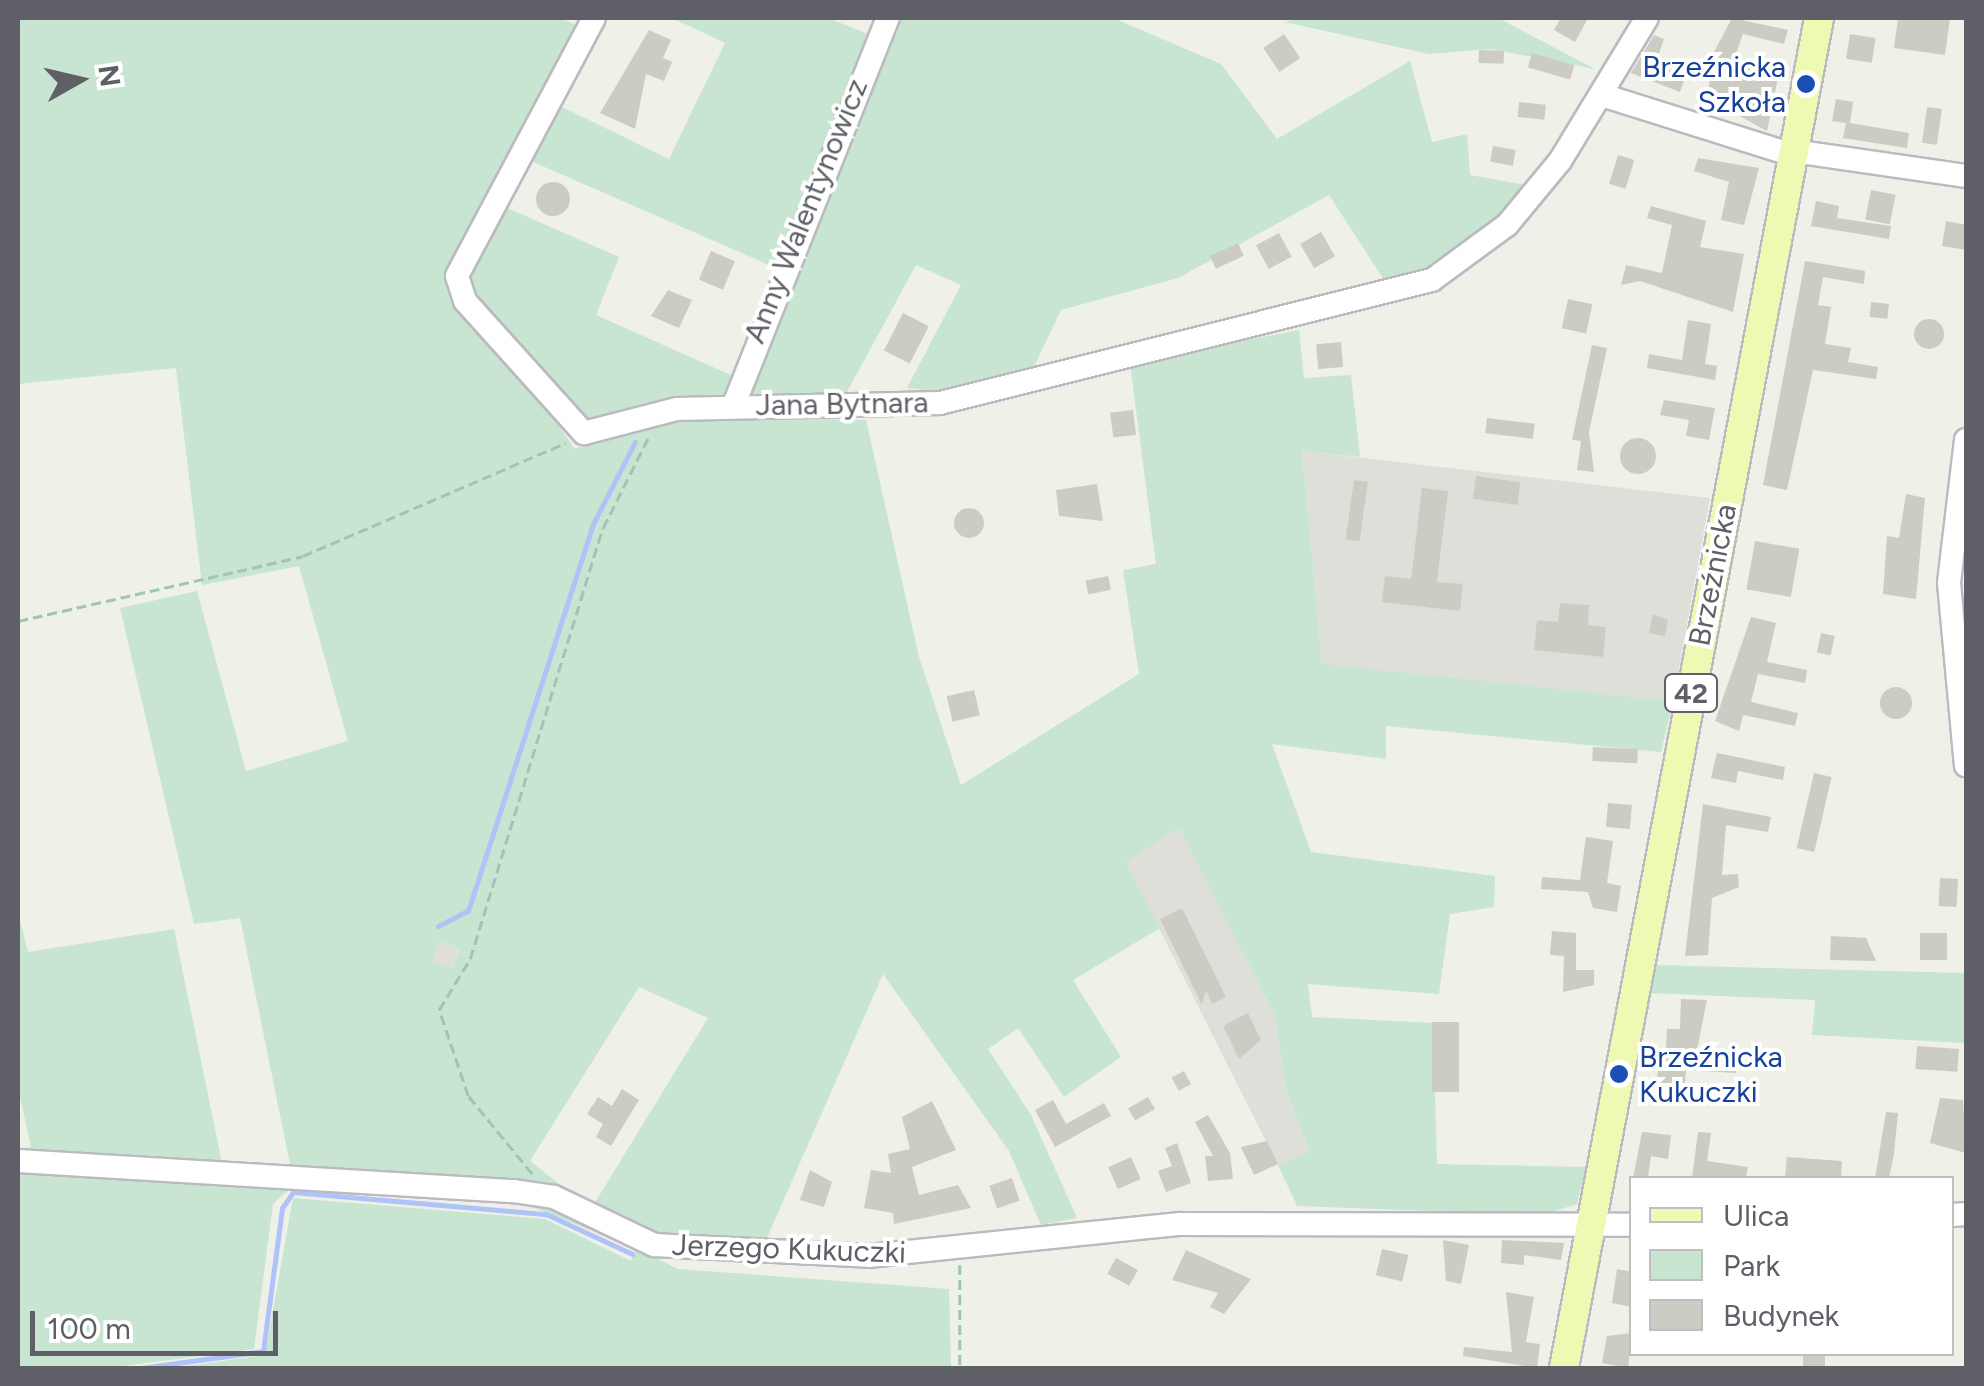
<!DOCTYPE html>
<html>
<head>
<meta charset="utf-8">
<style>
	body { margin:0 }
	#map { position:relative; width:1984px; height:1386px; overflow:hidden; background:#eff0e8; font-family:Figtree,sans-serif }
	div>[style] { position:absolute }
	.industrial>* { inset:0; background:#dfdfda; transform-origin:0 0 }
	.green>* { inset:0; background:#c7e5d0 }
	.stream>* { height:5px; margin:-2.5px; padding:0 2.5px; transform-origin:2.5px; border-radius:2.5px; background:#b0c3f9 }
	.building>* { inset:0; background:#cccbc4; transform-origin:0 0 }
	.round { border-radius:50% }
	.path>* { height:2.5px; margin-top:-1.25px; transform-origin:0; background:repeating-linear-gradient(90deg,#a0c5b6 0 10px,transparent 0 15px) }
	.roads { filter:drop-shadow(2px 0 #babac0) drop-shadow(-2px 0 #babac0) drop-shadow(0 2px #babac0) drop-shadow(0 -2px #babac0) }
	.minor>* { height:22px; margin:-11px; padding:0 11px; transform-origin:11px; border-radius:11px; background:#fff }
	.major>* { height:28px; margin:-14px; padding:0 14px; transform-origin:14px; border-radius:14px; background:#f0f9b4 }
	.dots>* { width:28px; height:28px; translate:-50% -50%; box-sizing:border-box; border:5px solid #fff; border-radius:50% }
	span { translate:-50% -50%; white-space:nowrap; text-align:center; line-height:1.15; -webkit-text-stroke:8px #fff; paint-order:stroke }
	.shield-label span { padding:2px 8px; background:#fff; border:2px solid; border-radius:8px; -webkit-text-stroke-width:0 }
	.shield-label { font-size:28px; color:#5f6067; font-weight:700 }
	.transit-label { font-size:30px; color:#164399 }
	.right { translate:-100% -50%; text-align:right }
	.left { translate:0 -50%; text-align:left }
	.street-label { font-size:30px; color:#5f6067 }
	.frame { position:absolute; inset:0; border:20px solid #5f6067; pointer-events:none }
	.legend { position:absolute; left:1629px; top:1176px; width:325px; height:180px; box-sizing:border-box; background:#fff; border:2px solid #bfbfc2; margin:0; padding:12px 18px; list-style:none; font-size:30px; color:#5f6067 }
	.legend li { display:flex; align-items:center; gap:20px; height:50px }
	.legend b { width:50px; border:2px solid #bfbfc2 }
	.north { position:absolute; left:30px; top:30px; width:100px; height:100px; -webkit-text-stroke:8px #fff; paint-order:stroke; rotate:82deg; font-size:28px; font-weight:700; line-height:40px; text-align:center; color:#5f6067 }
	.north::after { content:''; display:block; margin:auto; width:35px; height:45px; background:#5f6067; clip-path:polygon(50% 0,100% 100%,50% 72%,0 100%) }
	.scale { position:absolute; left:30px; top:1311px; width:248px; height:45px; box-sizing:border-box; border:5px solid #5f6067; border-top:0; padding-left:12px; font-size:30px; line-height:35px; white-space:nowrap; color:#5f6067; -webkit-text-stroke:8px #fff; paint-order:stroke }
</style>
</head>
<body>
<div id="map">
	<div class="industrial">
		<i style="clip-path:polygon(1302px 451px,1710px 498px,1673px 701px,1322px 665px)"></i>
		<i style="clip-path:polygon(1179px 828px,1275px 1016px,1285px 1086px,1309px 1153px,1278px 1165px,1126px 863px)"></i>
		<i style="left:439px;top:941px;width:22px;height:22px;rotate:21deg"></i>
	</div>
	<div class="green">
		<i style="clip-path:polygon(evenodd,18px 18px,560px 18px,583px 28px,452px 274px,575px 449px,657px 416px,866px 420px,919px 657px,961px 785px,1139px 674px,1123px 570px,1156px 564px,1130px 363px,1299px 330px,1304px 378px,1351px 375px,1360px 457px,1302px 451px,1322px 664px,1673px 701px,1661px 752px,1386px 726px,1386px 759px,1272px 744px,1311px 852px,1495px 876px,1494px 907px,1450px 914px,1439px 994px,1308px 984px,1312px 1017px,1433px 1023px,1437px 1164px,1586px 1167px,1577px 1204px,1542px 1215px,1297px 1206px,1278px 1165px,1309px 1152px,1285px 1086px,1275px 1016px,1179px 828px,1126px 863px,1160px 928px,1073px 980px,1121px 1057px,1064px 1097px,1018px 1028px,988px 1049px,1031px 1115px,1077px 1218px,1041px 1225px,1009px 1151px,883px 974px,766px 1240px,637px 1248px,678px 1269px,949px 1289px,951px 1368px,173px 1368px,265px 1355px,293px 1198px,545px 1219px,631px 1261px,636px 1248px,527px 1205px,293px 1186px,273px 1204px,254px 1349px,107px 1368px,18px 1368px,18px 1149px,31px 1147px,18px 1088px,18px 913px,28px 952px,174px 929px,223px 1168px,291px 1169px,240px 918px,194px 924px,120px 608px,197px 591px,246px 771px,348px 741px,299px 566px,202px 585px,176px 368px,18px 384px,18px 18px,439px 941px,460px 949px,452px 969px,432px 962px,439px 941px,18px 18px,639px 987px,708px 1018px,591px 1209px,530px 1161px,639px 987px)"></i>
		<i style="clip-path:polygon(672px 18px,828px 18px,873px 36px,776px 268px,531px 161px,556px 104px,669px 159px,725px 43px)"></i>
		<i style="clip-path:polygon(897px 18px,1113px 18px,1221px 64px,1277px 139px,1410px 61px,1432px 142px,1467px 134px,1470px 175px,1531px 186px,1444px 265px,1386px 283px,1329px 195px,1178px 278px,1061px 310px,1031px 373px,957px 393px,907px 388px,961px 285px,916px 265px,842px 401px,750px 399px,743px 389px)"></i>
		<i style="clip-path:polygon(1298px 18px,1498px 18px,1595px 69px,1491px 49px,1429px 54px,1285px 22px)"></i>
		<i style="clip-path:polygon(505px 207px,619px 257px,596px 315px,733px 376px,723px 398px,588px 423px,468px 296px,468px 260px)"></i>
		<i style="clip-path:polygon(1654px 965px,1966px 973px,1966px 1043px,1812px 1035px,1815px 1000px,1649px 993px)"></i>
	</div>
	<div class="stream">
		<i style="left:438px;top:926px;width:34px;rotate:-27deg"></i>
		<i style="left:468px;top:911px;width:407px;rotate:-72.1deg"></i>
		<i style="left:593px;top:524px;width:92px;rotate:-62.9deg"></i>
		<i style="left:141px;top:1368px;width:123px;rotate:-7.9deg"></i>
		<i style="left:263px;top:1351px;width:144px;rotate:-82.4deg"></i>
		<i style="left:282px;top:1208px;width:19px;rotate:-55deg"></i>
		<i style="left:293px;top:1192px;width:254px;rotate:5deg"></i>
		<i style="left:546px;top:1214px;width:95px;rotate:24.9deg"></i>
	</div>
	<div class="building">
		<i style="clip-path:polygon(1561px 18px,1588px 18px,1575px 42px,1554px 30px)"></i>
		<i style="clip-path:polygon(1732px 18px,1788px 30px,1784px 44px,1743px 34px,1734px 59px,1779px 73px,1767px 131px,1707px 98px,1714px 52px)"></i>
		<i style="clip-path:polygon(1898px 18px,1950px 18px,1945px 55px,1894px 48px)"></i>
		<i style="clip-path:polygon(649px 30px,671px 40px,663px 58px,672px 62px,664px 81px,646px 74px,635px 129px,600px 113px)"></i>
		<i style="left:1284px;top:34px;width:29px;height:25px;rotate:56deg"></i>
		<i style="left:1850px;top:34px;width:26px;height:25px;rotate:9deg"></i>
		<i style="clip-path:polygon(1654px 35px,1664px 39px,1655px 65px,1686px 75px,1680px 92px,1631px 73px)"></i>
		<i style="left:1479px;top:50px;width:25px;height:13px;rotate:2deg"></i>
		<i style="left:1532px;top:53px;width:44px;height:15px;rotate:16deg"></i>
		<i style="clip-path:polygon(1836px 99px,1853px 102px,1850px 123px,1909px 133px,1907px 148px,1843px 138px,1846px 123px,1832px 121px)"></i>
		<i style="left:1519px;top:102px;width:27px;height:15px;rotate:6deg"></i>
		<i style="left:1927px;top:107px;width:15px;height:36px;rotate:8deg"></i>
		<i style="left:1493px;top:146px;width:23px;height:16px;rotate:10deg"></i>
		<i style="left:1618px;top:155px;width:17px;height:30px;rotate:17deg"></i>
		<i style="clip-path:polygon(1698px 158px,1759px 168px,1744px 225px,1721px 220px,1729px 182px,1694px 171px)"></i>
		<i class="round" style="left:536px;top:182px;width:34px;height:34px"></i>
		<i style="left:1871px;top:190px;width:25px;height:30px;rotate:11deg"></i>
		<i style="clip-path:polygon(1816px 201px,1839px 206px,1837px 218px,1891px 226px,1889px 239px,1811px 226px)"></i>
		<i style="clip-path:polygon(1651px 206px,1706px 221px,1700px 247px,1744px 254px,1733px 312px,1640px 281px,1621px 285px,1626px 265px,1662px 273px,1672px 225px,1647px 218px)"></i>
		<i style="clip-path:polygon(1946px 221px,1966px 225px,1966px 250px,1942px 246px)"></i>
		<i style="left:1321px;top:232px;width:28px;height:24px;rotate:60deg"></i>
		<i style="left:1279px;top:233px;width:27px;height:26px;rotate:62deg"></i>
		<i style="left:1238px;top:243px;width:14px;height:31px;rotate:65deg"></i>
		<i style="left:711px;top:251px;width:26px;height:31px;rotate:23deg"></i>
		<i style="clip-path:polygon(1805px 261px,1865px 271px,1864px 284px,1823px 277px,1818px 305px,1831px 307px,1825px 344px,1851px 348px,1848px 362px,1878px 367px,1876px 379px,1813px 370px,1787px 490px,1763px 485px)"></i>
		<i style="clip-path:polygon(668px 290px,692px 300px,679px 328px,651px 316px)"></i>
		<i style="left:1568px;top:299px;width:25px;height:30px;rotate:12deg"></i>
		<i style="left:1871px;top:302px;width:18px;height:15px;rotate:6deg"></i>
		<i style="left:903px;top:313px;width:29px;height:42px;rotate:27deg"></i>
		<i class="round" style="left:1914px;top:319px;width:30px;height:30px"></i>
		<i style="clip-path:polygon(1688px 320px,1711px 324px,1705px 364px,1717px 366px,1715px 380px,1647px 368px,1649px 354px,1682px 360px)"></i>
		<i style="left:1341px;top:342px;width:25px;height:25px;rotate:85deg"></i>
		<i style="clip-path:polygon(1592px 345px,1607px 348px,1589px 432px,1594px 472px,1577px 470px,1581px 441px,1572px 440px)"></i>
		<i style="clip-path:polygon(1664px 400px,1715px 408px,1709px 440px,1686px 436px,1689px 420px,1660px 415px)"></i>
		<i style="left:1133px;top:410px;width:25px;height:23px;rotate:83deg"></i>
		<i style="left:1487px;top:418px;width:48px;height:15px;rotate:7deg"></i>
		<i class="round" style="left:1620px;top:438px;width:36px;height:36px"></i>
		<i style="left:1476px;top:476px;width:45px;height:23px;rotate:8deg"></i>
		<i style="left:1354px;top:480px;width:14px;height:60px;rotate:8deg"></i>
		<i style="clip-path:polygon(1097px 484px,1103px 521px,1059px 516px,1056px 490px)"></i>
		<i style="clip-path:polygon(1422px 488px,1448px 491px,1437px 582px,1463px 584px,1460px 611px,1382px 602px,1385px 576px,1411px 579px)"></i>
		<i style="clip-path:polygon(1906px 494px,1925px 498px,1916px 599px,1883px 594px,1887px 536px,1899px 538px)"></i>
		<i class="round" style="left:954px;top:508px;width:30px;height:30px"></i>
		<i style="left:1755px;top:541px;width:45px;height:49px;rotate:10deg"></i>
		<i style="left:1108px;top:576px;width:14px;height:23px;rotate:78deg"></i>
		<i style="clip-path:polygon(1560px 603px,1589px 605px,1588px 625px,1606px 627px,1603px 657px,1534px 650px,1537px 620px,1558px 622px)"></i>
		<i style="clip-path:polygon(1653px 614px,1668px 620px,1665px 636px,1649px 633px)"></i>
		<i style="clip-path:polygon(1751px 617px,1776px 623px,1767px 662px,1807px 670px,1805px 683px,1758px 674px,1751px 702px,1798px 713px,1795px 726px,1743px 715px,1739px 731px,1715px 721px)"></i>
		<i style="left:1821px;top:633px;width:14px;height:20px;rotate:12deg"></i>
		<i class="round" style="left:1880px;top:687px;width:32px;height:32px"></i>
		<i style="left:974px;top:690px;width:26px;height:28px;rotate:77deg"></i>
		<i style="left:1593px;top:747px;width:45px;height:14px;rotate:3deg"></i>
		<i style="clip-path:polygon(1717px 753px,1785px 767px,1783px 780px,1738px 771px,1736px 783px,1711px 778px)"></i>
		<i style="left:1814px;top:773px;width:18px;height:77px;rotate:13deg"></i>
		<i style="left:1608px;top:803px;width:24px;height:24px;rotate:5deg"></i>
		<i style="clip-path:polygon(1703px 804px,1771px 817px,1768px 832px,1726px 825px,1722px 875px,1738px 874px,1739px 887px,1712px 898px,1708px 955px,1685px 956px)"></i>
		<i style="clip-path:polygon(1586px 837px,1613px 841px,1607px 883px,1621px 886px,1617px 912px,1593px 908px,1588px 892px,1541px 889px,1542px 877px,1580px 880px)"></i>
		<i style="left:1940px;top:878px;width:18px;height:28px;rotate:3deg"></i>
		<i style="clip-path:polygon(1182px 908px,1226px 997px,1212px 1004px,1206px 990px,1202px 1005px,1160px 919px)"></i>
		<i style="clip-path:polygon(1552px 931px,1576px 933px,1576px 970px,1594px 970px,1594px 985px,1563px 992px,1564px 956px,1550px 955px)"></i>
		<i style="left:1920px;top:933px;width:27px;height:27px"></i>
		<i style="clip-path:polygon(1831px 936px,1866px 938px,1876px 961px,1830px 960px)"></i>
		<i style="clip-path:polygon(1681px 999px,1707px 1000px,1696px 1055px,1736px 1056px,1736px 1073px,1686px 1070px,1684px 1096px,1670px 1099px,1656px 1094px,1658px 1069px,1665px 1069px,1667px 1029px,1680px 1029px)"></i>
		<i style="clip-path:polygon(1248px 1013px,1261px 1040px,1239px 1059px,1223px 1026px)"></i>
		<i style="left:1432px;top:1022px;width:27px;height:70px"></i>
		<i style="left:1917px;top:1046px;width:42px;height:23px;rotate:4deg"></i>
		<i style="left:1184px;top:1071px;width:15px;height:14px;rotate:62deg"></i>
		<i style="clip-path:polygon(622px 1089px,639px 1100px,611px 1146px,596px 1137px,603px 1124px,587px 1114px,598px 1097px,612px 1106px)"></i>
		<i style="left:1148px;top:1097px;width:14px;height:23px;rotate:60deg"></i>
		<i style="clip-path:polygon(1940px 1098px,1963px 1100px,1966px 1153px,1930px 1143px)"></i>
		<i style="clip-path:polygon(1053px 1100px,1066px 1124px,1104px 1103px,1111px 1116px,1055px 1147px,1035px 1110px)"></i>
		<i style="clip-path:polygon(932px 1101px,956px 1150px,912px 1167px,919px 1195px,958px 1185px,971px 1208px,894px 1224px,893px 1213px,864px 1208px,871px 1170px,891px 1173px,888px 1154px,910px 1149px,902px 1117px)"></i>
		<i style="clip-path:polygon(1886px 1112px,1898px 1113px,1894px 1154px,1889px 1178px,1875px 1178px)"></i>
		<i style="clip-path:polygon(1208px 1115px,1230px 1153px,1233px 1179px,1208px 1181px,1205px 1156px,1213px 1156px,1195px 1122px)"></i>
		<i style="clip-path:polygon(1642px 1132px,1671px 1135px,1668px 1159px,1651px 1156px,1648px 1178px,1633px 1178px)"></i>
		<i style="clip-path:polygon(1698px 1132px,1711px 1133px,1707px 1161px,1748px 1167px,1746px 1178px,1692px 1178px)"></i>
		<i style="clip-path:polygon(1267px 1141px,1278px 1164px,1254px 1175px,1241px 1147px)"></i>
		<i style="clip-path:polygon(1177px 1143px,1191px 1183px,1166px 1192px,1158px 1171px,1172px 1166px,1165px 1148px)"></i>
		<i style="left:1131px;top:1157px;width:24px;height:25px;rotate:66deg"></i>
		<i style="clip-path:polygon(1787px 1157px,1842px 1161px,1841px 1178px,1785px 1178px)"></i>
		<i style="clip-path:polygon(810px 1170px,832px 1182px,824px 1207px,800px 1200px)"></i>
		<i style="left:1012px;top:1178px;width:24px;height:24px;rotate:71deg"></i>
		<i style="clip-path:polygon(1443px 1240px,1469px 1245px,1461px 1284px,1446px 1281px)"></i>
		<i style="clip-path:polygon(1502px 1240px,1564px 1243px,1561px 1260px,1524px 1255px,1524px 1265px,1501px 1263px)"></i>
		<i style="left:1382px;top:1249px;width:27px;height:27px;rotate:13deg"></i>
		<i style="clip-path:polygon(1186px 1250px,1251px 1279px,1224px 1314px,1210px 1307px,1218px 1293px,1172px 1280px)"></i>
		<i style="left:1116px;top:1258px;width:25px;height:18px;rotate:29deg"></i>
		<i style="clip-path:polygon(1617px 1269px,1632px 1272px,1632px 1307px,1612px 1303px)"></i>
		<i style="clip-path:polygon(1506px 1292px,1534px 1297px,1526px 1342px,1540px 1344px,1537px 1368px,1463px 1356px,1464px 1347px,1512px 1352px)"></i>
		<i style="clip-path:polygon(1632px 1333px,1628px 1368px,1602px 1363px,1607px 1336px)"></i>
		<i style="left:1803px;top:1354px;width:22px;height:14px"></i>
	</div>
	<div class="path">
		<i style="left:18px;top:621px;width:292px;rotate:-12.8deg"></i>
		<i style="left:303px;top:556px;width:286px;rotate:-23.3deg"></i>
		<i style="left:532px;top:1174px;width:101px;rotate:-129.4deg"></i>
		<i style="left:468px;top:1096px;width:91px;rotate:-108.6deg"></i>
		<i style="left:439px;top:1010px;width:60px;rotate:-58.7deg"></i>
		<i style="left:470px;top:959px;width:451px;rotate:-72.9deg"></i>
		<i style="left:603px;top:528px;width:103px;rotate:-63.4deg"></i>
		<i style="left:960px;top:1265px;width:103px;rotate:90deg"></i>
	</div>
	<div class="roads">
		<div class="minor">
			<i style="left:594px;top:18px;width:292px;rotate:118deg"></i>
			<i style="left:457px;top:276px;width:26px;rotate:72deg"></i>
			<i style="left:465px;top:301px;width:178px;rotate:48deg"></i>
			<i style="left:584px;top:433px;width:96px;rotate:-14.5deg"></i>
			<i style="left:677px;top:409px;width:263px;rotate:-1.3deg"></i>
			<i style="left:940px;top:403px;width:507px;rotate:-14.04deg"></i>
			<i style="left:1432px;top:280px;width:93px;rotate:-36.3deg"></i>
			<i style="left:1507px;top:225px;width:83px;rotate:-50.4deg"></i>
			<i style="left:1560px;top:161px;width:167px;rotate:-58.7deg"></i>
			<i style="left:1605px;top:96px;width:197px;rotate:17.4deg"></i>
			<i style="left:1793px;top:151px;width:175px;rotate:8.2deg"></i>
			<i style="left:733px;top:407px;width:419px;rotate:-68.3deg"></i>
			<i style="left:1966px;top:440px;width:144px;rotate:96.8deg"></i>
			<i style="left:1949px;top:583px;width:183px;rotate:84.7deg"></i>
			<i style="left:18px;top:1161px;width:497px;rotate:3.5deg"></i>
			<i style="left:514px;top:1191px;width:40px;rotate:8.5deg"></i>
			<i style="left:554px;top:1197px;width:111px;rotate:25.6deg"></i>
			<i style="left:654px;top:1245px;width:215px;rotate:2.9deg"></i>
			<i style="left:869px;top:1256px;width:313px;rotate:-5.9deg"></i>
			<i style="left:1180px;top:1224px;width:452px;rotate:0.1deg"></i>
			<i style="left:1952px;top:1215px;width:14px;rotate:-4deg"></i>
		</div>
		<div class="major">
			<i style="left:1564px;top:1368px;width:1374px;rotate:-79.3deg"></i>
		</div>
	</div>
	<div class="dots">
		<i style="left:1806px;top:84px;background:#1a4fb4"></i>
		<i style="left:1619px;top:1074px;background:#1a4fb4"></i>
	</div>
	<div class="shield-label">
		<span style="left:1691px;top:693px">42</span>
	</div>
	<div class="transit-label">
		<span class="right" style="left:1786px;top:84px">Brzeźnicka<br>Szkoła</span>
		<span class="left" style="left:1639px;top:1074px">Brzeźnicka<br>Kukuczki</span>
	</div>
	<div class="street-label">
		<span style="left:806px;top:211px;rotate:-68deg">Anny Walentynowicz</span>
		<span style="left:842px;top:404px;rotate:-1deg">Jana Bytnara</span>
		<span style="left:1713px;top:575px;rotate:-79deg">Brzeźnicka</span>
		<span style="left:789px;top:1249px;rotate:2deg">Jerzego Kukuczki</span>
	</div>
	<div class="frame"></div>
	<ul class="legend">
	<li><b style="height:12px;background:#f0f9b4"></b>Ulica</li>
	<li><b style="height:28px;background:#c7e5d0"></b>Park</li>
	<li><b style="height:28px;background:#cccbc4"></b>Budynek</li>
	</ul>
	<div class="north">N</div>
	<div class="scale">100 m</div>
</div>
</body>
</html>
